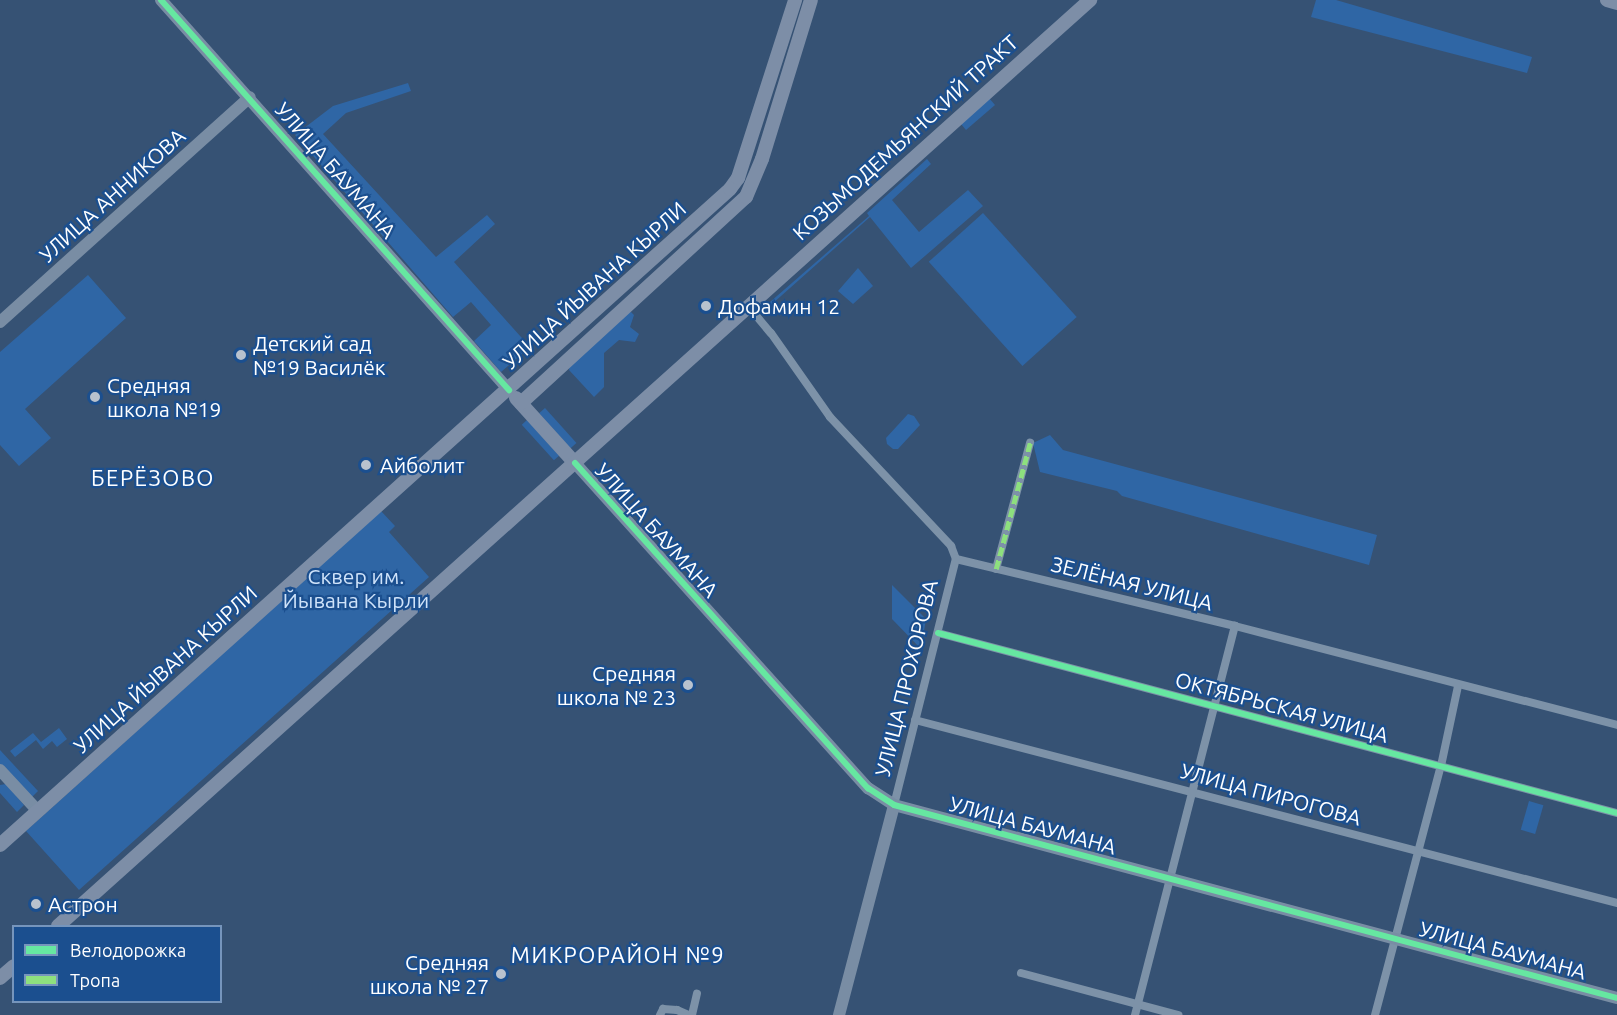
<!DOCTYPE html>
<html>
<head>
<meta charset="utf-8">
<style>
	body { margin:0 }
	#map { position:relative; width:1617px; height:1015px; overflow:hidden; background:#365274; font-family:Ubuntu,sans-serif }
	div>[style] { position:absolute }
	.green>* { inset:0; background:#2f66a5; transform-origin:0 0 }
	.street>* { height:8px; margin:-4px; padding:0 4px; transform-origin:4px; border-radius:4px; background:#7d92a8 }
	.secondary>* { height:12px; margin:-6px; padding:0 6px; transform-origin:6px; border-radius:6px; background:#798da4 }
	.primary>* { height:14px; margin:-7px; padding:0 7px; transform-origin:7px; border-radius:7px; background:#7d8ea7 }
	.quiet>* { height:4.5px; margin-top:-2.25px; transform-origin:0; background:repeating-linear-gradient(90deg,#8de07e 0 9px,transparent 0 13.5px) }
	.cycleway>* { height:6px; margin:-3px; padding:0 3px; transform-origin:3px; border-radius:3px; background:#66e7a1 }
	.dots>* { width:16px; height:16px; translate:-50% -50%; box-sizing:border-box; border:3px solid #1b4f8f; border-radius:50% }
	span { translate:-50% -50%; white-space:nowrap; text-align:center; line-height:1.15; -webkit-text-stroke:4.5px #1b4f8f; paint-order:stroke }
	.street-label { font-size:21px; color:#fff }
	.poi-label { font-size:21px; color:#fff }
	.left { translate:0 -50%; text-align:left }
	.right { translate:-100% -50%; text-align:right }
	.park-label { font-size:21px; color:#cfe3fa }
	.neighbourhood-label { font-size:22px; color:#fff; letter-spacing:1.5px }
	.legend { position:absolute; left:12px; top:925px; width:210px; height:78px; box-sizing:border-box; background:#1b4f8f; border:2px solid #7695bc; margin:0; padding:8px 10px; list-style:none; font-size:18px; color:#fff }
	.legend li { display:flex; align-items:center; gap:12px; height:30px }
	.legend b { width:30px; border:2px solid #7695bc }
</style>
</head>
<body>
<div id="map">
	<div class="green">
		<i style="clip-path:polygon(1316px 0,1336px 0,1532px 57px,1527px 73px,1311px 17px)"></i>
		<i style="clip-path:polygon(408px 83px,411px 91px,346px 113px,323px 134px,436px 257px,487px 215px,495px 224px,454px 262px,530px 347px,501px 372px,474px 341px,491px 325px,471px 302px,453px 317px,295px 135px,333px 106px)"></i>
		<i style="clip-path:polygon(989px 98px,995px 105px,966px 130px,961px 124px)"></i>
		<i style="clip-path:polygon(927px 159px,931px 164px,892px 200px,919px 232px,968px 190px,983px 206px,911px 268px,870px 217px,763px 312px,762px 309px,869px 216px,867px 213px)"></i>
		<i style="left:983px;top:213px;width:140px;height:73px;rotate:48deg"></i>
		<i style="clip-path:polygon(858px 268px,873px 286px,853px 304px,838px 291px)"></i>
		<i style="clip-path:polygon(88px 275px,126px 318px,25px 409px,51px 438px,19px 466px,0 445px,0 352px)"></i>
		<i style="clip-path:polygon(631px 312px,634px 315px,630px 327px,639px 334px,635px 342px,619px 340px,604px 353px,604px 387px,594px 397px,569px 370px,570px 363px,625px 314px)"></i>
		<i style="left:545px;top:408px;width:47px;height:8px;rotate:48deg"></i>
		<i style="clip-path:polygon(908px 414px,914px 416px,920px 425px,898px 449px,893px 449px,887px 444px,886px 438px)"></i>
		<i style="left:527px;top:420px;width:48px;height:7px;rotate:48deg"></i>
		<i style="clip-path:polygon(1050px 435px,1063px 450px,1377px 535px,1369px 565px,1122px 496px,1117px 491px,1040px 472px,1033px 443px)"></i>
		<i style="clip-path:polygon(381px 511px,395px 526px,389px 532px,429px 577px,79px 890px,26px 831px)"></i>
		<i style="clip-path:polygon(892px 585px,926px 619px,921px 649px,892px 619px)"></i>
		<i style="clip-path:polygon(59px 728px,67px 739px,57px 747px,52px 741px,43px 749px,36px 740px,15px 757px,10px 751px,33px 733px,41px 742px)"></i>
		<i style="clip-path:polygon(0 750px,38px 791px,31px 798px,0 765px)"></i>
		<i style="clip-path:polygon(6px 784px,24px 805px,17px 812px,0 793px,0 785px)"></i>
		<i style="left:1529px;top:801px;width:15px;height:30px;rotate:16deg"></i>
	</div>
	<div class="street">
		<i style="left:748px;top:306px;width:35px;rotate:50deg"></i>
		<i style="left:771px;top:333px;width:103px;rotate:54.9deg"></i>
		<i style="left:830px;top:417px;width:177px;rotate:46.8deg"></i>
		<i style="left:951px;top:546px;width:14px;rotate:69deg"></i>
		<i style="left:956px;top:559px;width:287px;rotate:13.5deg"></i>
		<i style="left:1235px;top:626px;width:395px;rotate:14.5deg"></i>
		<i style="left:996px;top:569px;width:131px;rotate:-74.9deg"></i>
		<i style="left:938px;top:633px;width:702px;rotate:14.85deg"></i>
		<i style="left:915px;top:720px;width:725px;rotate:14.61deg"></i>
		<i style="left:894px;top:805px;width:254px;rotate:-75.9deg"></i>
		<i style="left:1021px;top:973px;width:163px;rotate:15deg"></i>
		<i style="left:660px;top:1015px;width:7px;rotate:-63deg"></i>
		<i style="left:663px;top:1009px;width:14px;rotate:4deg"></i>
		<i style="left:677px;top:1010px;width:13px;rotate:23deg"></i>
		<i style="left:692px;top:1015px;width:22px;rotate:-77deg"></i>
		<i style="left:1135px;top:1015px;width:402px;rotate:-75.6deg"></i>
		<i style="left:1375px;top:1015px;width:258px;rotate:-75.2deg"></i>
		<i style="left:1441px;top:766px;width:82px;rotate:-78deg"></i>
	</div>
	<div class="secondary">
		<i style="left:161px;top:0;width:523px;rotate:48.26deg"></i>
		<i style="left:0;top:322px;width:336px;rotate:-42deg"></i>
		<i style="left:575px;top:463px;width:438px;rotate:48deg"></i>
		<i style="left:868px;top:788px;width:31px;rotate:33deg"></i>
		<i style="left:894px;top:805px;width:748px;rotate:14.95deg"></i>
		<i style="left:0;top:770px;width:56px;rotate:47.2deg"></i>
		<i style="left:839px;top:1015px;width:217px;rotate:-75.3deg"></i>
	</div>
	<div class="primary">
		<i style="left:1607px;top:0;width:10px;rotate:17deg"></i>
		<i style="left:516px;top:398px;width:88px;rotate:47.8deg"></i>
		<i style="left:521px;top:403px;width:305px;rotate:-42.5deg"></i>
		<i style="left:746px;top:197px;width:41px;rotate:-67.2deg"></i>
		<i style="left:762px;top:159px;width:166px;rotate:-72.9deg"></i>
		<i style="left:0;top:845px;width:981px;rotate:-41.94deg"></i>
		<i style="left:730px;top:189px;width:14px;rotate:-54deg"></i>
		<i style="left:738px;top:178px;width:187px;rotate:-72.2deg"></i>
		<i style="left:58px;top:926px;width:1387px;rotate:-41.9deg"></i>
		<i style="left:0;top:978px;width:18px;rotate:-41deg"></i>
	</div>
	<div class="quiet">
		<i style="left:996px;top:569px;width:131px;rotate:-74.9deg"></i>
	</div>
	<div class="cycleway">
		<i style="left:161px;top:0;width:523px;rotate:48.26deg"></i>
		<i style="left:575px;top:463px;width:438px;rotate:48deg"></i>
		<i style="left:868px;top:788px;width:31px;rotate:33deg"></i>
		<i style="left:894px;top:805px;width:748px;rotate:14.95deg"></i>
		<i style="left:938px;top:633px;width:702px;rotate:14.85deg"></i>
	</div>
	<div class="dots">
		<i style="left:706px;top:306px;background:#b9c2ce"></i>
		<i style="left:241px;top:355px;background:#b9c2ce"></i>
		<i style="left:95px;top:397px;background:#b9c2ce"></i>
		<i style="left:366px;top:465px;background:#b9c2ce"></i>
		<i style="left:688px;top:685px;background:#b9c2ce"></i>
		<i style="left:36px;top:904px;background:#b9c2ce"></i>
		<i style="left:501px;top:974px;background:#b9c2ce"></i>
	</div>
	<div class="street-label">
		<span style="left:905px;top:137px;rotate:-42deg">КОЗЬМОДЕМЬЯНСКИЙ ТРАКТ</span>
		<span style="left:336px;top:170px;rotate:49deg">УЛИЦА БАУМАНА</span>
		<span style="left:112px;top:195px;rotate:-42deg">УЛИЦА АННИКОВА</span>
		<span style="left:594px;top:285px;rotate:-42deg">УЛИЦА ЙЫВАНА КЫРЛИ</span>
		<span style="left:657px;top:530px;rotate:48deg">УЛИЦА БАУМАНА</span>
		<span style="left:1132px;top:583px;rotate:14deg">ЗЕЛЁНАЯ УЛИЦА</span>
		<span style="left:165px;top:669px;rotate:-42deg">УЛИЦА ЙЫВАНА КЫРЛИ</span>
		<span style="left:906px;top:678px;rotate:-76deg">УЛИЦА ПРОХОРОВА</span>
		<span style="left:1282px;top:707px;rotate:15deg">ОКТЯБРЬСКАЯ УЛИЦА</span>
		<span style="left:1271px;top:794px;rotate:15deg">УЛИЦА ПИРОГОВА</span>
		<span style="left:1033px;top:825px;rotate:15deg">УЛИЦА БАУМАНА</span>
		<span style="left:1503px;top:950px;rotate:15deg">УЛИЦА БАУМАНА</span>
	</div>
	<div class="poi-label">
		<span class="left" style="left:718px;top:306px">Дофамин 12</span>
		<span class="left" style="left:253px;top:355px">Детский сад<br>№19 Василёк</span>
		<span class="left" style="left:107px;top:397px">Средняя<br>школа №19</span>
		<span class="left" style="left:380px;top:465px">Айболит</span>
		<span class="right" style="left:676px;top:685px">Средняя<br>школа № 23</span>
		<span class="left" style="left:48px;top:904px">Астрон</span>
		<span class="right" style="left:489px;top:974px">Средняя<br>школа № 27</span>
	</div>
	<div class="park-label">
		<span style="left:356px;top:588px">Сквер им.<br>Йывана Кырли</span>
	</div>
	<div class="neighbourhood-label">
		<span style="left:153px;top:478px">БЕРЁЗОВО</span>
		<span style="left:618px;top:955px">МИКРОРАЙОН №9</span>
	</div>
	<ul class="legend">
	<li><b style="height:8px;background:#66e7a1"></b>Велодорожка</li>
	<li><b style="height:8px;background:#8de07e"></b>Тропа</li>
	</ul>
</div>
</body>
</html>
